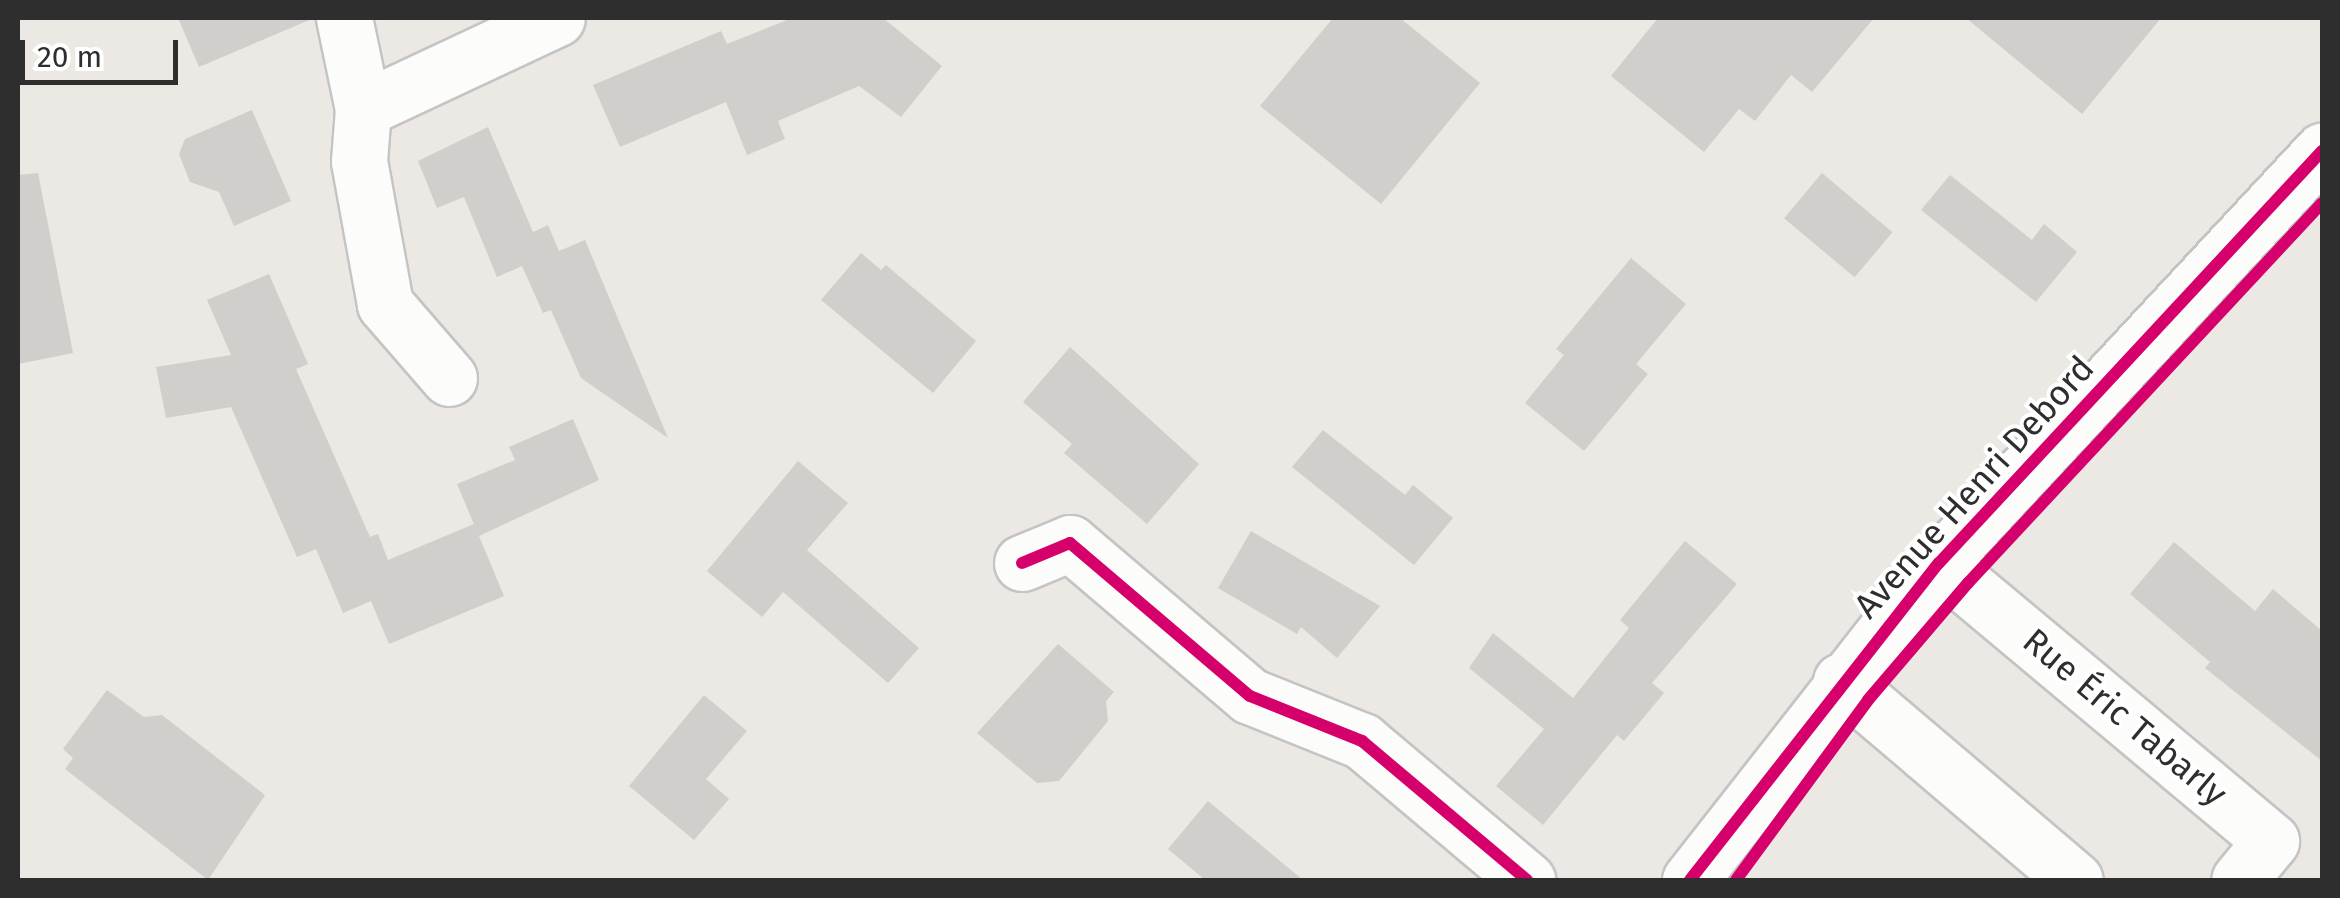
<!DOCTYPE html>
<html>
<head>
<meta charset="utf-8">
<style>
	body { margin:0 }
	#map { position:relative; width:2340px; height:898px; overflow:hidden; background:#ece8e4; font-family:"Fira Sans",sans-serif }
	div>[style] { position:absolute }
	.building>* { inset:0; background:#d1cecb; transform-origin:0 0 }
	.roads { filter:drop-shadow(2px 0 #c5c4c5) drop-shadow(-2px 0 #c5c4c5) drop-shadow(0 2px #c5c4c5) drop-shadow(0 -2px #c5c4c5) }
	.minor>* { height:55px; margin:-27.5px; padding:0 27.5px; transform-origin:27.5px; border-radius:27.5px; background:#fcfcfb }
	.cycleway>* { height:12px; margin:-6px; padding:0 6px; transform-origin:6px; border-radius:6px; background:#d6006c }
	span { translate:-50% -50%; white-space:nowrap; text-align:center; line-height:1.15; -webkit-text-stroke:8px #fff; paint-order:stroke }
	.street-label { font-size:35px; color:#2e2e2e }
	.frame { position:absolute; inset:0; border:20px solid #2e2e2e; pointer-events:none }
	.scale { position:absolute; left:20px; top:40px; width:158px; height:45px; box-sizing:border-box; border:5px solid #2e2e2e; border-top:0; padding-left:12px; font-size:30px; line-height:35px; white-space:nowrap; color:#2e2e2e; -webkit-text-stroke:8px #fff; paint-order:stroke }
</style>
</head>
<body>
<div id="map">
	<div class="building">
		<i style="clip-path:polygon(178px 18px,314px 18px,199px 67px)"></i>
		<i style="clip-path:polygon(792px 18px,883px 18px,942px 66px,901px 117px,859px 86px,778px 121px,785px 139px,747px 155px,726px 102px,620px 147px,593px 85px,721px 31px,727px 44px)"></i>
		<i style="clip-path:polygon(1333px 18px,1400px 18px,1480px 83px,1381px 204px,1260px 106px)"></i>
		<i style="clip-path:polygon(1658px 18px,1874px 18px,1812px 92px,1791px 75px,1755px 121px,1739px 109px,1704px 152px,1611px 76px)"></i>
		<i style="clip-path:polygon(1966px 18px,2161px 18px,2082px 114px)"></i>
		<i style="clip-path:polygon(252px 110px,291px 201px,234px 226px,219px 192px,190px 182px,179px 154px,185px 139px)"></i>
		<i style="clip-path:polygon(488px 127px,533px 232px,548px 225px,559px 251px,585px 240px,668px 438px,581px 378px,551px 310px,543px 313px,522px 266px,497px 277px,464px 197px,437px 208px,418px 161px)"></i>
		<i style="clip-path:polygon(38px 173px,73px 353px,18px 364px,18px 175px)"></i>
		<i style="left:1822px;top:173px;width:92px;height:59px;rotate:40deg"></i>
		<i style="clip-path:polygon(1950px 175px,2032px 240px,2044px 224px,2077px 252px,2036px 302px,1921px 210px)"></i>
		<i style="clip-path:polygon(861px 253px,881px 270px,886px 265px,976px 341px,933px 393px,821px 300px)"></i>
		<i style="clip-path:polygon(1631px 258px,1686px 304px,1636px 364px,1648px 374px,1584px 451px,1525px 403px,1564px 355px,1556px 349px)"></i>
		<i style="clip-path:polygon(269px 274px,308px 364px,296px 369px,370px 537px,378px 534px,388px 560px,474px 524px,504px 596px,389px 644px,371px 601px,343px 613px,316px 549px,297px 557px,231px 407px,166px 418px,156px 367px,231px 355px,207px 300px)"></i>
		<i style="clip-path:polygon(1070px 347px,1199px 464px,1147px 524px,1064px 453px,1072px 444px,1023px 402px)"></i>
		<i style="clip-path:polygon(573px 419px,599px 480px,479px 536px,457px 484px,515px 460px,509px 447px)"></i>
		<i style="clip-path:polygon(1323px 430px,1405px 495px,1413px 485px,1453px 518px,1414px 565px,1292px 467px)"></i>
		<i style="clip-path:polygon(798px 461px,848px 503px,807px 550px,919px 648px,888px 683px,783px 592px,762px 617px,707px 571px)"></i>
		<i style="clip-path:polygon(1251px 531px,1380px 606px,1337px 658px,1301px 627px,1297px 634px,1218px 588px)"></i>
		<i style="clip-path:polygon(1685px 541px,1737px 584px,1652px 683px,1664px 693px,1624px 741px,1617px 735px,1543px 825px,1496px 786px,1544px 729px,1469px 668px,1493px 633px,1573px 698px,1629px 628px,1620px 620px)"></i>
		<i style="clip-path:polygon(2174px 542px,2255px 611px,2273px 589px,2322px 631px,2322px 761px,2205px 668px,2210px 662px,2130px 594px)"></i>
		<i style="clip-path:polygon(1058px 644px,1114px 692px,1106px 701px,1108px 721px,1059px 781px,1037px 783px,977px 733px)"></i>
		<i style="clip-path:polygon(107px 690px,144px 717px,162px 715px,265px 795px,208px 880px,65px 769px,73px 758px,63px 749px)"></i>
		<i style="clip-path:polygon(704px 695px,747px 731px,706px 779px,729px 799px,694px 840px,629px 786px)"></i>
		<i style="clip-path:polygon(1208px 801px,1303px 880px,1205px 880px,1168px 849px)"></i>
	</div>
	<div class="roads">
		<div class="minor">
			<i style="left:344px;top:18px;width:93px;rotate:78.2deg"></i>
			<i style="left:449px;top:378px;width:98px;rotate:-130.9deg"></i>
			<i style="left:385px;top:304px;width:145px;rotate:-100.3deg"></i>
			<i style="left:359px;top:161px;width:52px;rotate:-85.6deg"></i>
			<i style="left:363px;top:109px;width:214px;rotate:-25.1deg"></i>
			<i style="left:1022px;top:563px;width:52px;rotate:-22.6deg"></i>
			<i style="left:1070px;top:543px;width:236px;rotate:40.4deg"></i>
			<i style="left:1250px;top:696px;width:121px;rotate:21.9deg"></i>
			<i style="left:1362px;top:741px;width:216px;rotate:40.1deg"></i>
			<i style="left:1939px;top:563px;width:433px;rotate:39.9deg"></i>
			<i style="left:2271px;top:841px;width:50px;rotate:129.4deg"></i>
			<i style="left:1841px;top:681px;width:307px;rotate:40.4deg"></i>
			<i style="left:1690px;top:880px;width:403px;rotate:-51.9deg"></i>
			<i style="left:1939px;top:563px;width:563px;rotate:-47.09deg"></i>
		</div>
	</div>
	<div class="cycleway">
		<i style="left:1022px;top:563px;width:52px;rotate:-22.6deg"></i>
		<i style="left:1070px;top:543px;width:236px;rotate:40.4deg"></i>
		<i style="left:1250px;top:696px;width:121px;rotate:21.9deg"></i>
		<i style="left:1362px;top:741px;width:216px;rotate:40.1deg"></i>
		<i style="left:1690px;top:880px;width:403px;rotate:-51.9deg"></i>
		<i style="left:1939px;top:563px;width:563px;rotate:-47.09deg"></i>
		<i style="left:1736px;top:880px;width:223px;rotate:-53.7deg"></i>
		<i style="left:1868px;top:700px;width:154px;rotate:-49.5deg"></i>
		<i style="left:1968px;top:583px;width:519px;rotate:-47.03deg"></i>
	</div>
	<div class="street-label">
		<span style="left:1974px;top:487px;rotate:-48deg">Avenue Henri Debord</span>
		<span style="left:2125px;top:717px;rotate:40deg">Rue Éric Tabarly</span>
	</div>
	<div class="frame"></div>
	<div class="scale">20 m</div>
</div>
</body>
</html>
